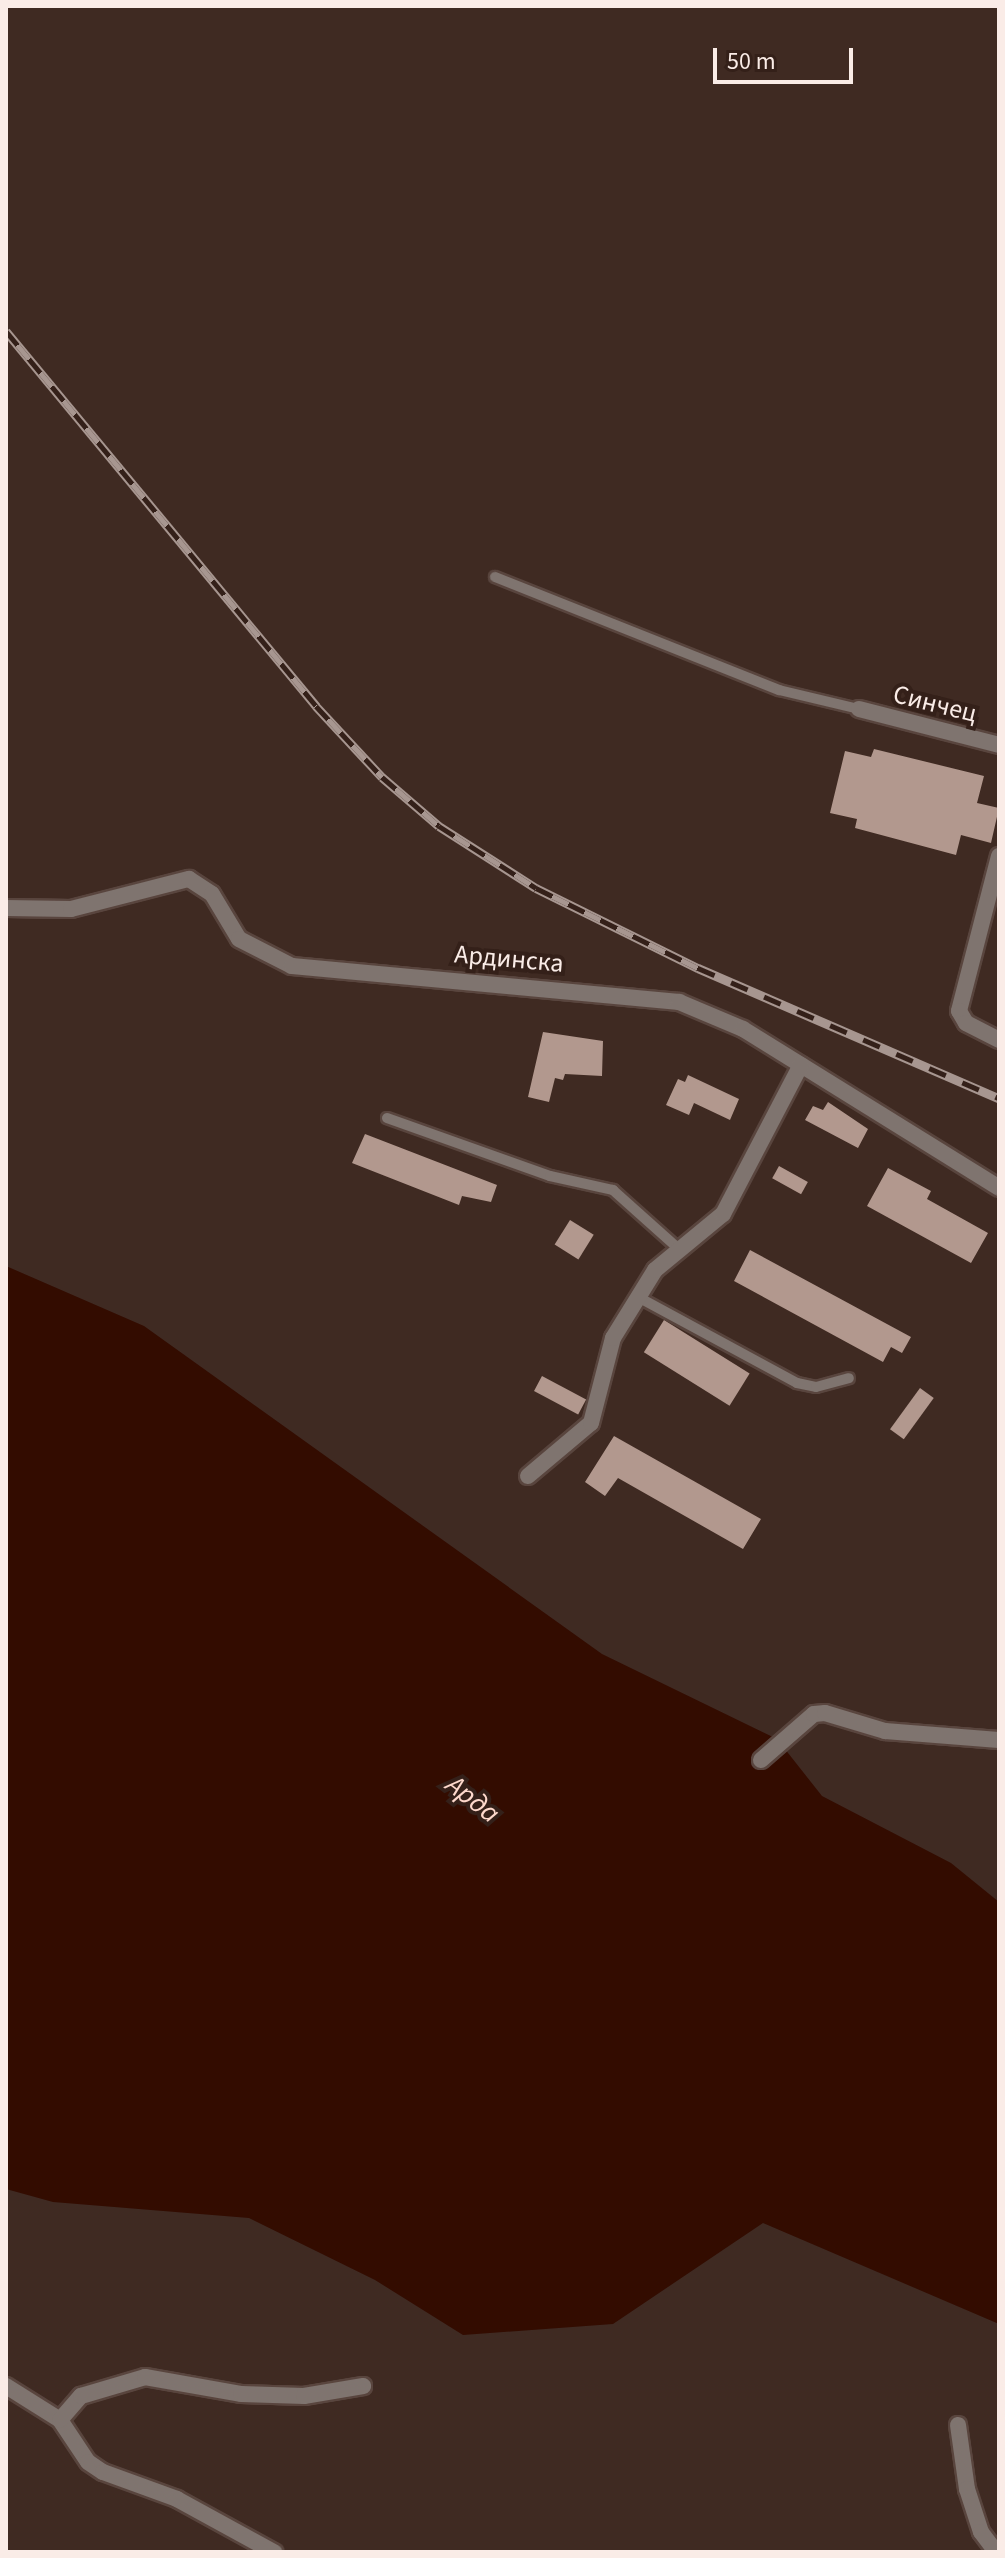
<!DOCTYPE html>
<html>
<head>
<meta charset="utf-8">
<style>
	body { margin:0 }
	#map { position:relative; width:1005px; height:2558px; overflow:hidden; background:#3f2a22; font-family:"Source Sans 3",sans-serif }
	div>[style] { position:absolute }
	.water>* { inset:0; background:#330c00 }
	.building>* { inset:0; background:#b2988e; transform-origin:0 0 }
	.roads { filter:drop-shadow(2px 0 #59453e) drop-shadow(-2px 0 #59453e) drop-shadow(0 2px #59453e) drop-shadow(0 -2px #59453e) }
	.lane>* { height:10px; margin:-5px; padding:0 5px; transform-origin:5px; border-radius:5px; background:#7f746f }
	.street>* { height:16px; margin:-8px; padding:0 8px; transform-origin:8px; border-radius:8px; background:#7f746f }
	.rail>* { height:9px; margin-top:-4.5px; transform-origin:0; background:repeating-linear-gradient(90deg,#342019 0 18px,#a79690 0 36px); box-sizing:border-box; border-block:2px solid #a79690 }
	span { translate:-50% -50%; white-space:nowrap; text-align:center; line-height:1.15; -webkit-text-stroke:8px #342019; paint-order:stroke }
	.street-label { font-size:26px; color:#faece7 }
	.water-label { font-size:28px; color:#fed9cc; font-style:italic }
	.frame { position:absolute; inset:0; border:8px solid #faece7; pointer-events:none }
	.scale { position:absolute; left:713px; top:48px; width:140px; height:36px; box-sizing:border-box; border:4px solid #faece7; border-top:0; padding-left:10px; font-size:24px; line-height:28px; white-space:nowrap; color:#faece7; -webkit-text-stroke:6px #342019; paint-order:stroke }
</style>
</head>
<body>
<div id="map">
	<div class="water">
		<i style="clip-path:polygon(6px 1266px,144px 1326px,602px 1654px,777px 1739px,822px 1796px,951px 1863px,999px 1902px,999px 2324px,763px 2223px,613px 2324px,463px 2335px,375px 2280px,249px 2218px,53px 2202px,6px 2189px)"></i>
	</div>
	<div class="building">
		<i style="clip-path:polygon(874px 749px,984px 776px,977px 803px,999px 808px,991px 843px,961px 835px,956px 855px,855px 828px,857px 819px,830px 813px,845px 751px,871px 757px)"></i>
		<i style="clip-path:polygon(543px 1032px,603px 1041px,602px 1076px,565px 1074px,563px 1080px,555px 1078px,549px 1102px,528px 1097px)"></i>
		<i style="clip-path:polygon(688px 1075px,739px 1099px,730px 1120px,694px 1103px,689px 1115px,666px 1105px,678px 1079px,685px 1082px)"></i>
		<i style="clip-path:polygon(828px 1102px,868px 1129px,858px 1148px,805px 1120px,813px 1106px,823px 1110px)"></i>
		<i style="clip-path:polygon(365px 1134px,497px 1185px,491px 1202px,462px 1196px,459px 1205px,352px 1163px)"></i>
		<i style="left:779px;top:1166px;width:33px;height:14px;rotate:29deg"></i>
		<i style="clip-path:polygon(888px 1168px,931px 1191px,927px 1199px,988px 1233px,971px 1263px,867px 1206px)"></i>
		<i style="left:570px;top:1220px;width:28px;height:29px;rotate:32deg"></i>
		<i style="clip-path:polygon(750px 1250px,911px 1337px,902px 1353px,891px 1347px,883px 1362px,734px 1281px)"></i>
		<i style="left:664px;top:1320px;width:101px;height:38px;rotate:32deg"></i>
		<i style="left:542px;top:1376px;width:50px;height:17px;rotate:28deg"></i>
		<i style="left:920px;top:1388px;width:17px;height:51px;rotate:36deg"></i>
		<i style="clip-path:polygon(614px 1436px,761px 1519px,743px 1549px,618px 1478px,605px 1496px,585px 1482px)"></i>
	</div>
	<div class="roads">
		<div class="lane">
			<i style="left:495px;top:577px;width:306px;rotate:21.7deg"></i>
			<i style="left:779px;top:690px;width:82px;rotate:13.4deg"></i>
			<i style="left:387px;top:1118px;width:173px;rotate:19.6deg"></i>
			<i style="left:550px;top:1176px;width:65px;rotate:12.5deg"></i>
			<i style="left:613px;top:1190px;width:89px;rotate:41.8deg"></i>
			<i style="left:638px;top:1297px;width:181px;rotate:28.4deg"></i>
			<i style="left:797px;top:1383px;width:19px;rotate:12deg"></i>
			<i style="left:816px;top:1387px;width:34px;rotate:-15deg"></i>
		</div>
		<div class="street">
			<i style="left:859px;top:709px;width:145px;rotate:14.4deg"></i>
			<i style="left:999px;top:856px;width:160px;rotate:104.5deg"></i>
			<i style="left:959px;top:1011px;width:14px;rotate:60deg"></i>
			<i style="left:966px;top:1023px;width:37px;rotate:27deg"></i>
			<i style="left:6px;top:908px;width:65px;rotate:0.9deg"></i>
			<i style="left:71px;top:909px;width:122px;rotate:-14.3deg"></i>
			<i style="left:189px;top:879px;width:27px;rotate:33deg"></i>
			<i style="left:212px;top:894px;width:52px;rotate:59deg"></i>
			<i style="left:239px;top:939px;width:59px;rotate:27deg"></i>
			<i style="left:292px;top:966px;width:389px;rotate:5.3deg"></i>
			<i style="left:679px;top:1002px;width:69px;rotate:22.9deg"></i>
			<i style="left:743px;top:1029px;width:301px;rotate:31.8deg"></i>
			<i style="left:528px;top:1476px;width:82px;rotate:-40.1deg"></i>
			<i style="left:591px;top:1423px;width:88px;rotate:-75.5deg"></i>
			<i style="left:613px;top:1338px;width:80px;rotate:-58.3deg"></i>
			<i style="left:655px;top:1270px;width:88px;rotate:-39.5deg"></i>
			<i style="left:723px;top:1214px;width:168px;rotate:-62.4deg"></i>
			<i style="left:761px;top:1760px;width:70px;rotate:-41deg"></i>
			<i style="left:814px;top:1714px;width:11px;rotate:-5deg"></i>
			<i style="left:825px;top:1713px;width:63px;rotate:16.7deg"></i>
			<i style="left:885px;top:1731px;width:114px;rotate:4.5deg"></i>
			<i style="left:6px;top:2386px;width:64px;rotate:32.2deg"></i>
			<i style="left:60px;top:2420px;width:50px;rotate:56.3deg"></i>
			<i style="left:88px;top:2462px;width:18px;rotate:34deg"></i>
			<i style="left:103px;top:2472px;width:79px;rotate:20deg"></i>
			<i style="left:177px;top:2499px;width:111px;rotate:28.7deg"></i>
			<i style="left:60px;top:2420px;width:32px;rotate:-49deg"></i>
			<i style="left:81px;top:2396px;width:67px;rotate:-16.5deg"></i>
			<i style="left:145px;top:2377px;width:97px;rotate:10deg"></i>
			<i style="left:241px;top:2394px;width:63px;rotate:1.8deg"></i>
			<i style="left:304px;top:2396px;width:60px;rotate:-9.6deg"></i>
			<i style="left:958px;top:2425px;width:65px;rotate:82deg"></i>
			<i style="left:967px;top:2489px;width:45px;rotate:72deg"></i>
			<i style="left:981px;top:2532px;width:25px;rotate:53deg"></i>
		</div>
	</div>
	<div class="rail">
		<i style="left:6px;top:331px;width:487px;rotate:50.4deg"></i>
		<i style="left:316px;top:706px;width:97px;rotate:47.1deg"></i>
		<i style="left:382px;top:777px;width:75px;rotate:40.7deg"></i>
		<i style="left:439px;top:826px;width:115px;rotate:32.6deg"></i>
		<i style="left:536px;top:888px;width:181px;rotate:26.3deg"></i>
		<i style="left:698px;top:968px;width:328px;rotate:23.4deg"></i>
	</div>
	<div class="street-label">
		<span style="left:935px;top:704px;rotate:14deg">Синчец</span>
		<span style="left:509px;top:959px;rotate:5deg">Ардинска</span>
	</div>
	<div class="water-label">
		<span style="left:473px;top:1799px;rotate:38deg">Арда</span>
	</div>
	<div class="frame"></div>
	<div class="scale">50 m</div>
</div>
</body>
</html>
